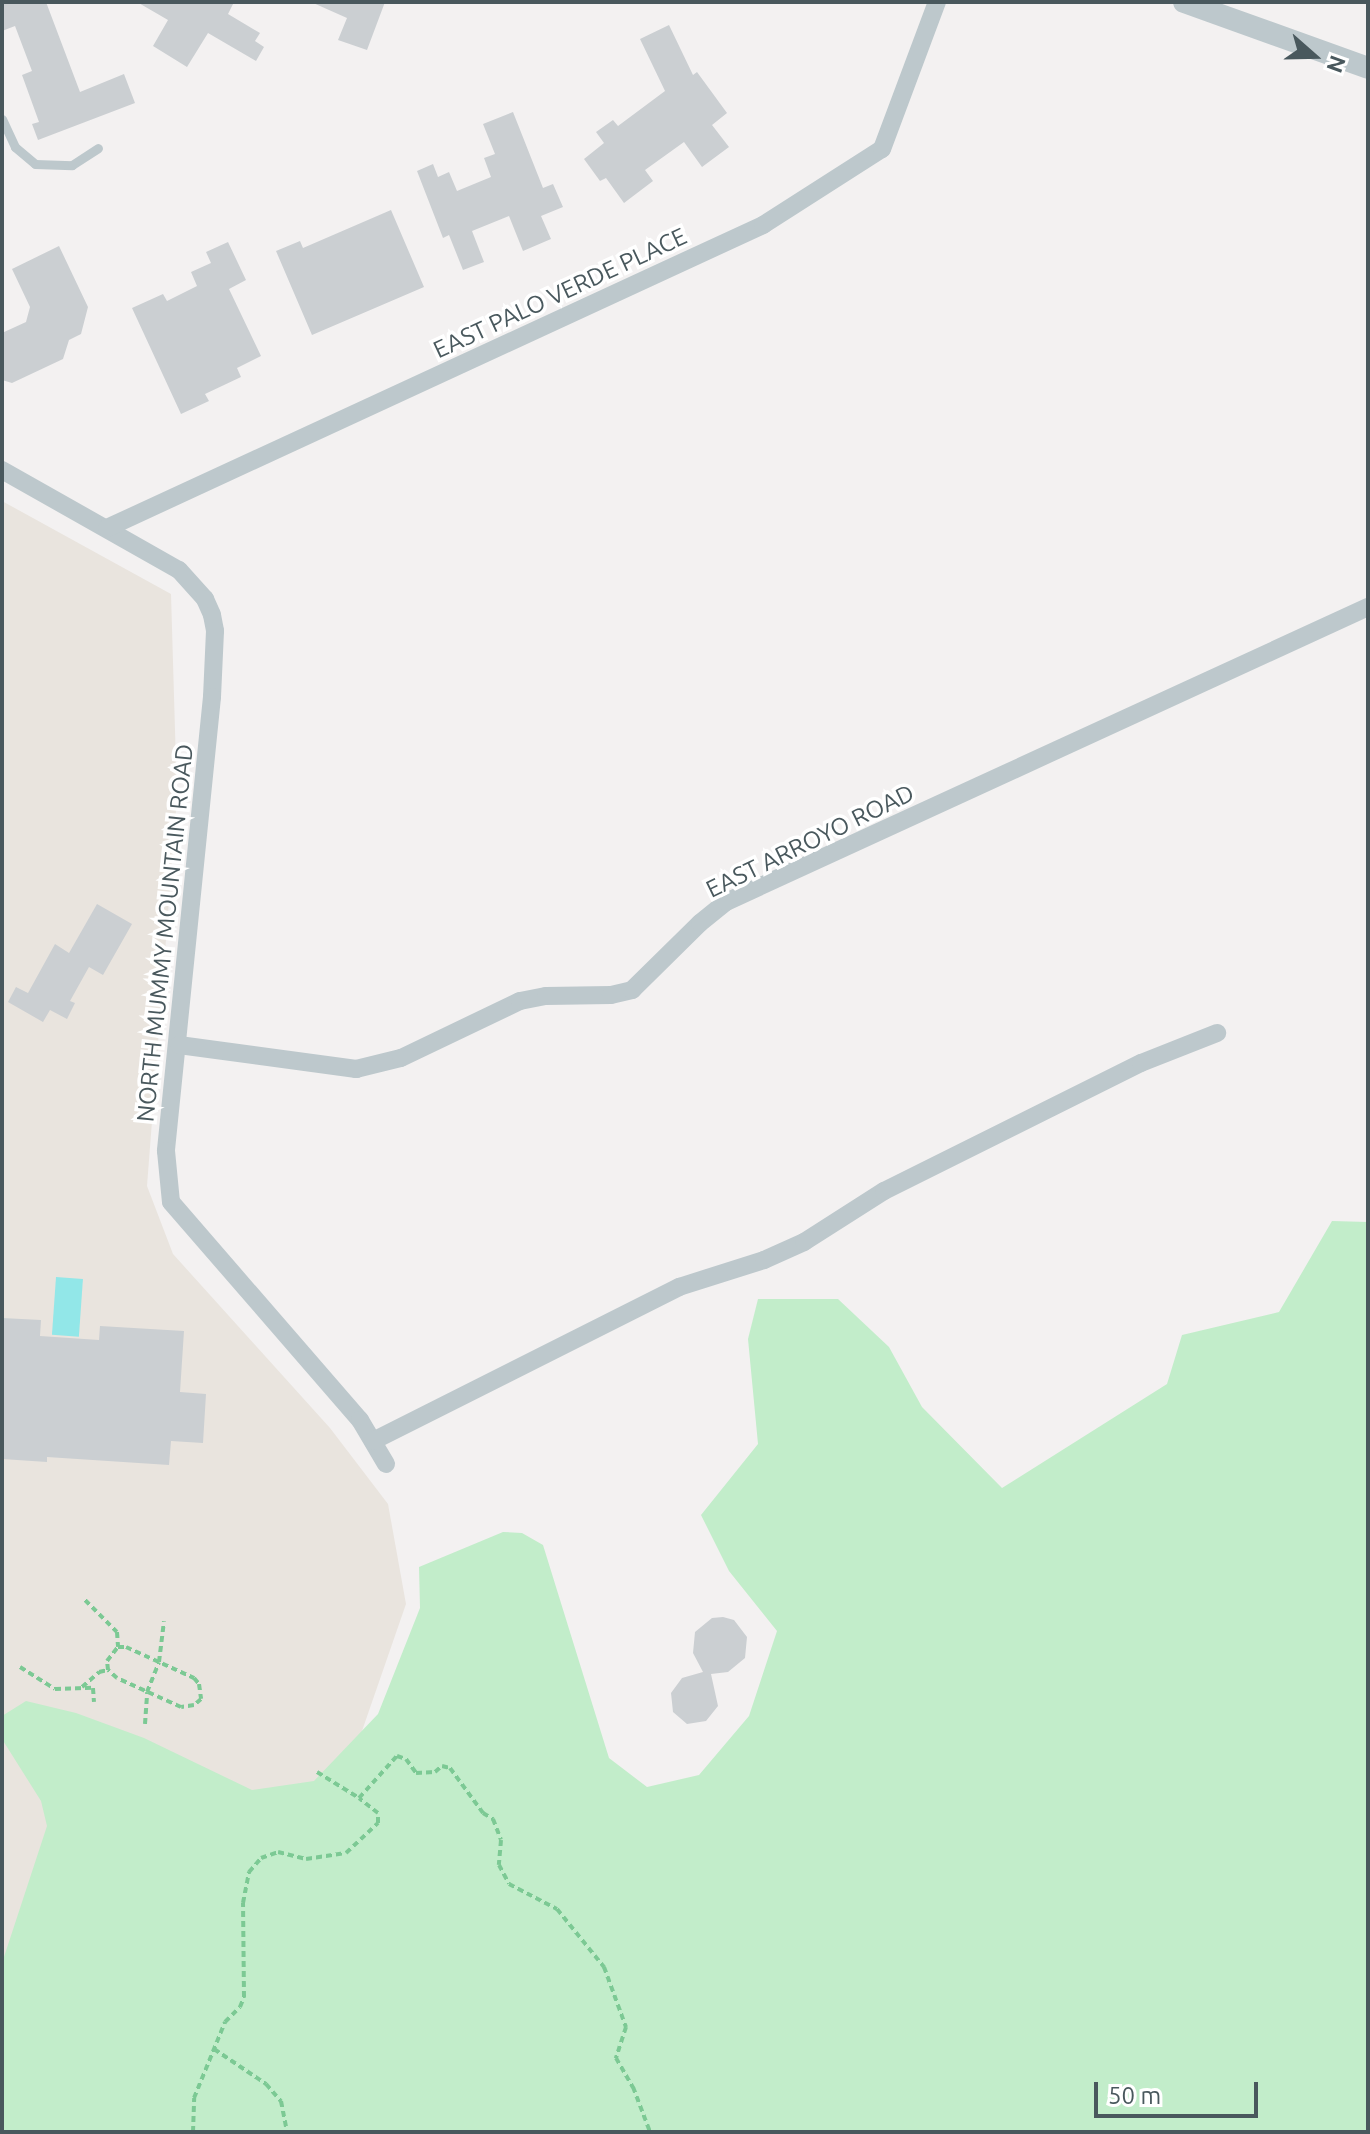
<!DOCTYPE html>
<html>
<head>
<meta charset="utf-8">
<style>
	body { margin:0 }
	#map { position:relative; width:1370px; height:2134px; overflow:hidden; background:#f3f1f1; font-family:Ubuntu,sans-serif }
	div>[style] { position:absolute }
	.commercial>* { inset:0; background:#e9e4de }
	.green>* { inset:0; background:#c2edca }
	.water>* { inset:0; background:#92e7e8; transform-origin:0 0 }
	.building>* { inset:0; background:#cbcfd2 }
	.path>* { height:4px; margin-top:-2px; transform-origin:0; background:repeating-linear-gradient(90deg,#7cc994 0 6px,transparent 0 10px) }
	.service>* { height:9px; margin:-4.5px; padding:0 4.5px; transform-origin:4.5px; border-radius:4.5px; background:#bdc8cc }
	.minor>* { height:18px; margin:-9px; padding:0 9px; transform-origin:9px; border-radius:9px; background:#bdc8cc }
	.tertiary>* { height:22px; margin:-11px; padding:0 11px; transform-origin:11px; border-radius:11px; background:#bdc8cc }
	span { translate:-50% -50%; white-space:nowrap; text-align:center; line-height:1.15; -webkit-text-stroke:7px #fff; paint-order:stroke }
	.street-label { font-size:24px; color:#49585d }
	.frame { position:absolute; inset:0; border:4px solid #49585d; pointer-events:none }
	.north { position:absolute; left:1274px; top:16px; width:80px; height:80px; -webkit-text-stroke:6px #fff; paint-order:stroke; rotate:110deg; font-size:22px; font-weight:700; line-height:32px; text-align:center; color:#49585d }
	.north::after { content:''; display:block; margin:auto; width:28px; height:36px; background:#49585d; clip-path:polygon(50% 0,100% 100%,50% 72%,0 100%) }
	.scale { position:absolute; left:1094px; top:2082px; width:164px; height:36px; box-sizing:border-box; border:4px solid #49585d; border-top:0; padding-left:10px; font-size:24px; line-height:28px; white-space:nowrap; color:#49585d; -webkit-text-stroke:6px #fff; paint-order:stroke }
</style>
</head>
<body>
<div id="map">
	<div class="commercial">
		<i style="clip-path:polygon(2px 501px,171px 594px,177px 797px,147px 1186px,173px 1254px,330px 1428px,388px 1504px,406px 1604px,223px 2132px,2px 2132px)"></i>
	</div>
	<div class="green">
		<i style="clip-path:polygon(1332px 1221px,1368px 1222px,1368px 2132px,2px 2132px,2px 1963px,47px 1826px,41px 1801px,2px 1739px,2px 1716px,26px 1701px,76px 1713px,144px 1738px,252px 1790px,314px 1781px,378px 1714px,420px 1608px,419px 1567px,503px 1532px,522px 1533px,543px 1545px,609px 1758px,647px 1787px,699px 1775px,749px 1716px,777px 1631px,729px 1571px,701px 1515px,758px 1444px,748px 1339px,758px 1299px,838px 1299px,889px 1347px,922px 1407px,1002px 1488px,1167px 1384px,1182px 1335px,1279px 1312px)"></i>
	</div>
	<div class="water">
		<i style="left:56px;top:1277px;width:27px;height:58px;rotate:4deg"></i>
	</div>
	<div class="building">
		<i style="clip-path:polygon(2px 2px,46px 2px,80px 92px,124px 74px,135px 103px,38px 140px,32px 124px,39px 122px,22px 75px,32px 71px,15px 26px,2px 31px)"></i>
		<i style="clip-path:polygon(137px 2px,234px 2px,228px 14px,260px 33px,255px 41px,264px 47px,256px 61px,208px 33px,187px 67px,153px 46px,168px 20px)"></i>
		<i style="clip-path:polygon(311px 2px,385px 2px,367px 50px,338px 40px,347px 18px)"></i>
		<i style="clip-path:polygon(669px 25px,693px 75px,697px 72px,727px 113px,712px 125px,729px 147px,702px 167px,684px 142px,645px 170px,653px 181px,624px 203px,606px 178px,600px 181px,584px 159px,604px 143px,596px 132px,613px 120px,618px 126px,665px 91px,640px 39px)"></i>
		<i style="clip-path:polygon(513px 112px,543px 188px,553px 184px,563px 207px,541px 216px,551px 239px,523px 251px,509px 216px,472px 231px,484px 262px,463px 270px,449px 235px,443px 238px,417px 171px,433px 164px,438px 177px,449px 172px,457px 191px,491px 177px,484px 158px,495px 154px,483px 124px)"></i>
		<i style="clip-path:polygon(391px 210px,424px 287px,312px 335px,276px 251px,300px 241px,303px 248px)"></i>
		<i style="clip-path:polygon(228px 242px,246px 280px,229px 289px,261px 356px,237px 368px,241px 377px,205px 394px,209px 401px,181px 414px,132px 308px,163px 294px,167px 301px,197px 286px,191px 272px,211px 263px,206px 252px)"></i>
		<i style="clip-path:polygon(59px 246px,88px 307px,81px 334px,69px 340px,63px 359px,12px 383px,2px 380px,2px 333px,26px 322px,30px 307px,12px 269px)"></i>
		<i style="clip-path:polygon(97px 904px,132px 924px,103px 975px,89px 967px,70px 1001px,75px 1003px,67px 1019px,50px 1010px,43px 1022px,8px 1002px,16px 987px,28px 993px,55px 944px,69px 953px)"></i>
		<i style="clip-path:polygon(2px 1318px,41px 1320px,40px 1336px,99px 1340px,100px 1326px,184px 1331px,180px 1392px,206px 1394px,203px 1443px,171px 1441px,169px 1465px,47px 1457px,47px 1462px,2px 1459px)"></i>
		<i style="clip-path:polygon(723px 1617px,734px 1620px,747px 1637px,745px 1658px,728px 1672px,711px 1674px,718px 1706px,706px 1721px,687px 1724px,673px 1712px,671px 1693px,682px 1678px,703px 1672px,693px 1653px,695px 1632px,712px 1618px)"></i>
	</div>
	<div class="path">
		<i style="left:85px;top:1600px;width:45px;rotate:45deg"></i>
		<i style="left:117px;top:1632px;width:15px;rotate:86deg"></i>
		<i style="left:118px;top:1647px;width:8px"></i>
		<i style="left:126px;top:1647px;width:75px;rotate:24.5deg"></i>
		<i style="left:194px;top:1678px;width:8px;rotate:50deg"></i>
		<i style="left:199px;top:1684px;width:15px;rotate:82deg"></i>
		<i style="left:201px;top:1699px;width:9px;rotate:139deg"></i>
		<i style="left:194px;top:1705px;width:13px;rotate:171deg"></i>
		<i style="left:181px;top:1707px;width:70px;rotate:-155.6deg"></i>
		<i style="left:117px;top:1678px;width:12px;rotate:-138deg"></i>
		<i style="left:108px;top:1670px;width:9px;rotate:-96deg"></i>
		<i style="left:107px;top:1661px;width:18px;rotate:-52deg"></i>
		<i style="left:20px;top:1667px;width:41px;rotate:32.2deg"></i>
		<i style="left:55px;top:1689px;width:38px;rotate:-2deg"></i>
		<i style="left:93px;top:1688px;width:14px;rotate:86deg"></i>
		<i style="left:82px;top:1687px;width:23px;rotate:-41deg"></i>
		<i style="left:99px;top:1672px;width:9px;rotate:-13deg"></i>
		<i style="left:145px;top:1724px;width:32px;rotate:-86deg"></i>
		<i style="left:147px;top:1692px;width:32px;rotate:-68deg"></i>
		<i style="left:159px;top:1662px;width:41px;rotate:-83deg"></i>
		<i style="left:317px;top:1772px;width:49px;rotate:31.8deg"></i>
		<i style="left:359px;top:1798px;width:57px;rotate:-47.9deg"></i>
		<i style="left:397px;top:1756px;width:9px;rotate:18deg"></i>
		<i style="left:406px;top:1759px;width:17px;rotate:54deg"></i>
		<i style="left:416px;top:1773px;width:19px;rotate:-3deg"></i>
		<i style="left:435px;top:1772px;width:9px;rotate:-41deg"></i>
		<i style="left:442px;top:1766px;width:8px;rotate:14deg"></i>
		<i style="left:450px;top:1768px;width:56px;rotate:53.7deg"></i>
		<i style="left:483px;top:1813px;width:12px;rotate:31deg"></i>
		<i style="left:493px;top:1819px;width:22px;rotate:69deg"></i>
		<i style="left:501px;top:1840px;width:25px;rotate:95deg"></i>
		<i style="left:499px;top:1865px;width:21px;rotate:62deg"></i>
		<i style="left:509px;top:1884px;width:54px;rotate:27.5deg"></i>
		<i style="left:557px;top:1909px;width:75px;rotate:51deg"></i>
		<i style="left:604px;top:1967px;width:64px;rotate:69.9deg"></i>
		<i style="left:626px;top:2027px;width:33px;rotate:108deg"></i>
		<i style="left:616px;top:2058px;width:34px;rotate:60deg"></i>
		<i style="left:633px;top:2087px;width:48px;rotate:69.3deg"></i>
		<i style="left:214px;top:2049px;width:63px;rotate:33.9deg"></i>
		<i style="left:266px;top:2084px;width:23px;rotate:49deg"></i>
		<i style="left:281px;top:2101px;width:32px;rotate:79deg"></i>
		<i style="left:193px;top:2132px;width:34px;rotate:-88deg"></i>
		<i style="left:194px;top:2098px;width:82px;rotate:-67.8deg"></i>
		<i style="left:225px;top:2022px;width:21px;rotate:-45deg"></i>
		<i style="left:240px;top:2007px;width:11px;rotate:-68deg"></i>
		<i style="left:244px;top:1997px;width:94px;rotate:-90.6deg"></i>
		<i style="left:243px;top:1903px;width:32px;rotate:-79deg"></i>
		<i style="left:249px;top:1872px;width:18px;rotate:-49deg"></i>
		<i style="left:261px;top:1858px;width:18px;rotate:-19deg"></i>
		<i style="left:278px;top:1852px;width:29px;rotate:14deg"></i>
		<i style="left:306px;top:1859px;width:40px;rotate:-8.5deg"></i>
		<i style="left:346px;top:1853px;width:44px;rotate:-43.2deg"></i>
		<i style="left:378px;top:1823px;width:10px;rotate:-90deg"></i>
		<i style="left:378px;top:1813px;width:24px;rotate:-142deg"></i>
	</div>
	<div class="service">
		<i style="left:2px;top:119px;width:31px;rotate:65deg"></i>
		<i style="left:15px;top:147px;width:26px;rotate:40deg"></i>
		<i style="left:35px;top:164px;width:37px;rotate:2deg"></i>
		<i style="left:72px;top:165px;width:31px;rotate:-33deg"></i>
	</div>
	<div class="minor">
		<i style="left:2px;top:470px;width:203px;rotate:29.5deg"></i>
		<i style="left:179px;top:570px;width:39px;rotate:48deg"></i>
		<i style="left:205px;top:599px;width:17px;rotate:66deg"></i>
		<i style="left:212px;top:615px;width:16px;rotate:79deg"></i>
		<i style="left:215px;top:631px;width:66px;rotate:92.6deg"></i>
		<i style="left:212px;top:697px;width:456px;rotate:95.8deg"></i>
		<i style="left:166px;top:1151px;width:51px;rotate:84.4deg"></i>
		<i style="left:171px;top:1202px;width:289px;rotate:49.1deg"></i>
		<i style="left:360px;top:1420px;width:51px;rotate:59.4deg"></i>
		<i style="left:107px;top:528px;width:723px;rotate:-24.79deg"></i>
		<i style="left:763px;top:225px;width:141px;rotate:-32.6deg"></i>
		<i style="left:882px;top:149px;width:157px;rotate:-69.5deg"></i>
		<i style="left:179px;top:1045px;width:179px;rotate:7.7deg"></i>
		<i style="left:356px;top:1069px;width:46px;rotate:-13.7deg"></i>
		<i style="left:401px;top:1058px;width:132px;rotate:-25.6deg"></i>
		<i style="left:520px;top:1001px;width:26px;rotate:-11deg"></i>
		<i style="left:546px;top:996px;width:65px;rotate:-0.9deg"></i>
		<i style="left:611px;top:995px;width:22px;rotate:-13deg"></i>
		<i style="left:632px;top:990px;width:95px;rotate:-44.6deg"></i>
		<i style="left:700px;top:923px;width:33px;rotate:-39deg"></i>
		<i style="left:726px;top:902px;width:707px;rotate:-24.68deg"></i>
		<i style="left:373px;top:1441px;width:343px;rotate:-26.7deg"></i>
		<i style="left:679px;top:1287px;width:89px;rotate:-17.6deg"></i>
		<i style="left:764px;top:1260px;width:44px;rotate:-24.2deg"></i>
		<i style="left:804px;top:1242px;width:95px;rotate:-32.5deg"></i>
		<i style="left:884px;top:1191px;width:287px;rotate:-26.5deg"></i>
		<i style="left:1141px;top:1063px;width:82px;rotate:-21.5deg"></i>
	</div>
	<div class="tertiary">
		<i style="left:1184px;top:2px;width:195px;rotate:19.7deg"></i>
	</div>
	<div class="street-label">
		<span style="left:560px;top:293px;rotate:-25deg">EAST PALO VERDE PLACE</span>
		<span style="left:810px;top:841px;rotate:-26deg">EAST ARROYO ROAD</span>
		<span style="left:165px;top:933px;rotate:-84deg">NORTH MUMMY MOUNTAIN ROAD</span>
	</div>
	<div class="frame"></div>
	<div class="north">N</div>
	<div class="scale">50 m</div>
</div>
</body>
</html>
